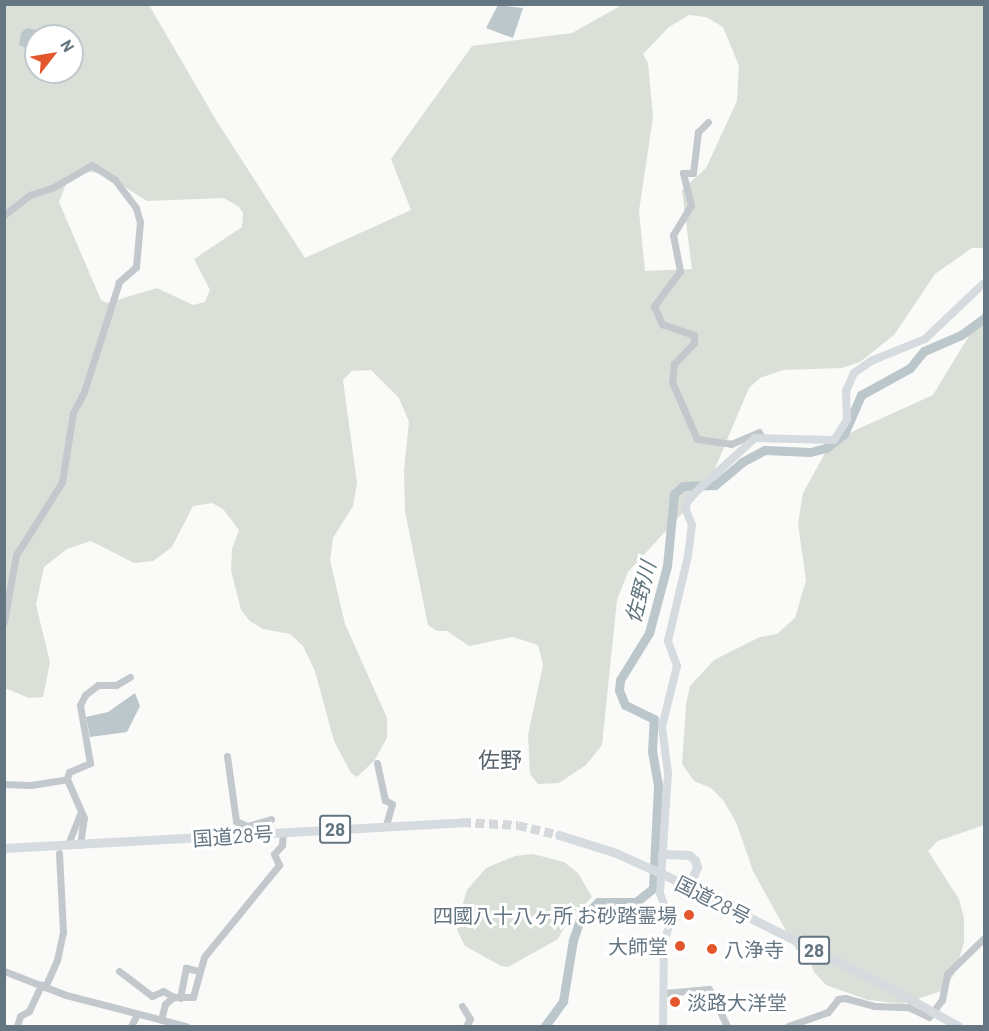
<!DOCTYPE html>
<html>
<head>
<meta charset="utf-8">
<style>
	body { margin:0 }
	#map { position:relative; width:989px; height:1031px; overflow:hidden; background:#fafaf8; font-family:Barlow,"Noto Sans JP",sans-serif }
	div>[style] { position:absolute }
	.green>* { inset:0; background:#dadfd7 }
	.water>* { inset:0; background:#bbc7cb }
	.river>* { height:9px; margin:-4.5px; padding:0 4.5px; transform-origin:4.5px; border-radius:4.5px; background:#bbc7cb }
	.highway-tunnel>* { height:9px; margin-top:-4.5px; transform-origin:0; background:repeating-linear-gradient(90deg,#d5d9db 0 9px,transparent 0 13.5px) }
	.minor>* { height:7px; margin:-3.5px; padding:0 3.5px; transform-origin:3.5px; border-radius:3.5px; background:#c3c8cc }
	.major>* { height:8px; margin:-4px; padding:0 4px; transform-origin:4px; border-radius:4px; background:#d6dbdf }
	.highway>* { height:9px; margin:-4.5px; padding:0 4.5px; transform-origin:4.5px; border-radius:4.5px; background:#d6dbdf }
	.dots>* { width:16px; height:16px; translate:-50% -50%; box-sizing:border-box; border:3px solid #fff; border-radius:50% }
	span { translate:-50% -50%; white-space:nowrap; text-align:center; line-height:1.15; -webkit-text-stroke:6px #fff; paint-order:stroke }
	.shield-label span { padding:2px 4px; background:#fff; border:2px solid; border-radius:4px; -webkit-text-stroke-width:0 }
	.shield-label { font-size:18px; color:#657683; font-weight:700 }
	.street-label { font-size:20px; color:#657683 }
	.poi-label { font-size:20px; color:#657683 }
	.right { translate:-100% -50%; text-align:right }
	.left { translate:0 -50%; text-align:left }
	.water-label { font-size:21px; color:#60757c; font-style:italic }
	.quarter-label { font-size:22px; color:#57646e }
	.frame { position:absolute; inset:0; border:6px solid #657683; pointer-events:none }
	.north { position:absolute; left:24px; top:24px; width:60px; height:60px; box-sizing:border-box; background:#fff; border:2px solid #c1c8cd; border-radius:50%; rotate:59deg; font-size:16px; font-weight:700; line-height:24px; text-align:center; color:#657683 }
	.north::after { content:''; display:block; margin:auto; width:21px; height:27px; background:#e4572e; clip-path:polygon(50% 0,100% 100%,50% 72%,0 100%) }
</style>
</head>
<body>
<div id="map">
	<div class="green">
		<i style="clip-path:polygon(evenodd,5px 5px,149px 5px,216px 120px,305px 258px,411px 210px,391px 159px,472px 46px,572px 33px,622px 5px,984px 5px,984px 248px,972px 248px,935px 274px,894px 335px,860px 362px,842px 368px,783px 370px,760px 378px,749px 388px,713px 473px,699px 495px,628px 572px,617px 600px,602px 745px,586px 765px,559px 783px,538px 784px,530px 774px,528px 735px,543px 665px,538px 645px,513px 637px,469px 646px,447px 631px,437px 631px,428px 625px,405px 511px,404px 470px,409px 422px,399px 398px,371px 370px,352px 371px,343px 380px,357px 483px,353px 506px,333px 538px,330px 560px,345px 624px,387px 718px,387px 738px,374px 761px,357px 777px,351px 773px,334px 741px,315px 671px,303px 646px,290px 634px,263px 629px,250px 621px,241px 610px,231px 570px,232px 549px,239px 530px,223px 509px,212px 503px,193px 506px,172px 547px,153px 561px,134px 563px,91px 541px,67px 549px,44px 567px,36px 605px,50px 662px,43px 697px,29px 698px,5px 688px,5px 5px,689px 15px,706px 17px,723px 27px,739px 66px,737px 101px,706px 168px,682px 190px,692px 269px,645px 271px,639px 211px,653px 117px,648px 63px,643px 54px,669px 27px,689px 15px,5px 5px,36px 36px,72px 36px,72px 72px,36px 72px,36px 36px,5px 5px,84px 171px,104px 174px,147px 201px,224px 198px,239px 207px,243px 213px,242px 227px,194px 259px,210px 290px,205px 302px,193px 305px,157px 288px,107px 303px,101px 300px,59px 202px,68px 179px,84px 171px)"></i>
		<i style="clip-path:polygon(984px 311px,984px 825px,938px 841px,928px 851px,959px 899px,964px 918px,964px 943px,954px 975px,941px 991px,903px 1004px,868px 1000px,826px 985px,814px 972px,808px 956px,796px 949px,753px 871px,736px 822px,723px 800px,711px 788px,694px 781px,682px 764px,686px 705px,690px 686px,714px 660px,760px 637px,777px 634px,795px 618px,806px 580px,798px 524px,803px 493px,825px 453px,837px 440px,860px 428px,933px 395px)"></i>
		<i style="clip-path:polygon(533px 854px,564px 862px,578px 873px,592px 897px,568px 921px,558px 939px,508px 967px,501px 966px,465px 946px,457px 930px,460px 913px,467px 890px,486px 868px,515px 856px)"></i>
	</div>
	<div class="water">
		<i style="clip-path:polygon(498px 5px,523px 8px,513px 38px,486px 28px)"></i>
		<i style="clip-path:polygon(27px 28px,51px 33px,36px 36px,36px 53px,19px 45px,21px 33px)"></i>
		<i style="clip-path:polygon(135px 693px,140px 706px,127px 732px,90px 737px,86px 717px,108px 712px)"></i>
	</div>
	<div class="river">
		<i style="left:545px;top:1026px;width:31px;rotate:-54deg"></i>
		<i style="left:563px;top:1001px;width:62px;rotate:-80.7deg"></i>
		<i style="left:573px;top:940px;width:21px;rotate:-71deg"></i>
		<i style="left:580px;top:920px;width:25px;rotate:-45deg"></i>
		<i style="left:598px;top:902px;width:38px"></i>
		<i style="left:636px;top:902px;width:22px;rotate:-39deg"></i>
		<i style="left:653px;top:888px;width:103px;rotate:-87.2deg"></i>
		<i style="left:658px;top:785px;width:34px;rotate:-100deg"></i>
		<i style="left:652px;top:752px;width:33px;rotate:-87deg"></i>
		<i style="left:654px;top:719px;width:32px;rotate:-154deg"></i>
		<i style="left:625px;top:705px;width:16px;rotate:-112deg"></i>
		<i style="left:619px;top:690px;width:10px;rotate:-84deg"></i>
		<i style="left:620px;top:680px;width:55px;rotate:-58.3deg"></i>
		<i style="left:649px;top:633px;width:69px;rotate:-75deg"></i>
		<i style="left:667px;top:566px;width:72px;rotate:-84.4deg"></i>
		<i style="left:674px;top:494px;width:12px;rotate:-42deg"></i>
		<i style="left:683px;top:486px;width:32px;rotate:-2deg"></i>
		<i style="left:715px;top:485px;width:35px;rotate:-40deg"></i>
		<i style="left:742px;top:462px;width:26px;rotate:-28deg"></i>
		<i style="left:765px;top:450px;width:45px;rotate:2.5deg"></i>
		<i style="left:810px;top:452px;width:16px;rotate:-14deg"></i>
		<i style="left:826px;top:448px;width:23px;rotate:-38deg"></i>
		<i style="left:844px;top:434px;width:43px;rotate:-66.4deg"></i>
		<i style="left:861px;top:395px;width:56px;rotate:-28.9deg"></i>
		<i style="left:910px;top:368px;width:22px;rotate:-51deg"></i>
		<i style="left:924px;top:351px;width:40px;rotate:-23.4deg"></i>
		<i style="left:961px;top:335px;width:29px;rotate:-36deg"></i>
	</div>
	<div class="highway-tunnel">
		<i style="left:462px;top:822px;width:56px;rotate:3.1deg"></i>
		<i style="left:518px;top:825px;width:42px;rotate:13.7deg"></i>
	</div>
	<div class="minor">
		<i style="left:708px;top:122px;width:14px;rotate:135deg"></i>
		<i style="left:698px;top:132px;width:41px;rotate:97deg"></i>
		<i style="left:693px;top:173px;width:10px;rotate:180deg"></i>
		<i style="left:683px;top:173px;width:33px;rotate:76deg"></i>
		<i style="left:691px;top:205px;width:35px;rotate:121deg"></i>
		<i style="left:673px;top:235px;width:37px;rotate:79deg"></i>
		<i style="left:680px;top:271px;width:44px;rotate:126.6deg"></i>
		<i style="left:654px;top:306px;width:20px;rotate:66deg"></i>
		<i style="left:662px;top:324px;width:34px;rotate:19deg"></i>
		<i style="left:694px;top:335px;width:8px;rotate:90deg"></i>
		<i style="left:694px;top:343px;width:29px;rotate:134deg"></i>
		<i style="left:674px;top:364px;width:18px;rotate:96deg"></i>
		<i style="left:672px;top:382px;width:62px;rotate:66.3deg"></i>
		<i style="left:697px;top:439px;width:34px;rotate:8deg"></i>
		<i style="left:731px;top:444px;width:30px;rotate:-23deg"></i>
		<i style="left:759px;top:432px;width:4px;rotate:63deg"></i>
		<i style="left:4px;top:215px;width:33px;rotate:-38deg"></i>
		<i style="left:30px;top:195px;width:23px;rotate:-18deg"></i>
		<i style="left:52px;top:188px;width:46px;rotate:-29.9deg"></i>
		<i style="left:92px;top:165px;width:27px;rotate:33deg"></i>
		<i style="left:115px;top:180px;width:35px;rotate:53deg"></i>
		<i style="left:136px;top:208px;width:15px;rotate:74deg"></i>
		<i style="left:140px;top:222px;width:45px;rotate:95.1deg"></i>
		<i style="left:136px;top:267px;width:23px;rotate:139deg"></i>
		<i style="left:119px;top:282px;width:115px;rotate:107.7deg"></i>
		<i style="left:84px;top:392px;width:24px;rotate:118deg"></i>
		<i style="left:73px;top:413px;width:70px;rotate:99.1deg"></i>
		<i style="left:62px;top:482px;width:86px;rotate:122.2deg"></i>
		<i style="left:16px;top:555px;width:68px;rotate:100.2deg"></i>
		<i style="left:227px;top:756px;width:66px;rotate:82.1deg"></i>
		<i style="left:236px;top:821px;width:12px;rotate:24deg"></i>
		<i style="left:247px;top:826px;width:25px;rotate:-16deg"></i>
		<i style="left:377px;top:763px;width:38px;rotate:78deg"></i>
		<i style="left:385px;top:800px;width:8px;rotate:30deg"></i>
		<i style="left:392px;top:804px;width:22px;rotate:106deg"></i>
		<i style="left:4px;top:784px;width:27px;rotate:2deg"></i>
		<i style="left:31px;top:785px;width:36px;rotate:-9deg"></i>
		<i style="left:70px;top:839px;width:27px;rotate:-68deg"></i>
		<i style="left:80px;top:845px;width:27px;rotate:-82deg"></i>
		<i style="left:84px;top:818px;width:43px;rotate:-113.6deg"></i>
		<i style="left:67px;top:779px;width:7px;rotate:-74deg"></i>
		<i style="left:69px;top:772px;width:23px;rotate:-23deg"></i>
		<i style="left:90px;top:763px;width:59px;rotate:-99.8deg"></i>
		<i style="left:80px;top:705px;width:11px;rotate:-63deg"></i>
		<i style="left:85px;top:695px;width:16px;rotate:-38deg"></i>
		<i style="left:98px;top:685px;width:18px"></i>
		<i style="left:116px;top:685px;width:16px;rotate:-30deg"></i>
		<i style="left:4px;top:971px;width:66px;rotate:21.2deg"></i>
		<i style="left:66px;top:995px;width:124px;rotate:14.5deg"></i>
		<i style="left:119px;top:971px;width:41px;rotate:37.1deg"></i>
		<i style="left:152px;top:996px;width:12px;rotate:-24deg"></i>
		<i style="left:163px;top:991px;width:13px;rotate:29deg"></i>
		<i style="left:45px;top:987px;width:30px;rotate:-66deg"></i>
		<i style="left:57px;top:960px;width:29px;rotate:-78deg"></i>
		<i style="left:63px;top:932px;width:79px;rotate:-92.9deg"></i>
		<i style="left:664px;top:993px;width:45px;rotate:-5.1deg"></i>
		<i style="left:709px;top:989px;width:41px;rotate:64.1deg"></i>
		<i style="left:180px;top:998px;width:31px;rotate:-79deg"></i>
		<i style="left:186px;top:968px;width:13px;rotate:13deg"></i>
		<i style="left:462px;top:1006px;width:15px;rotate:58deg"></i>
		<i style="left:470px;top:1019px;width:8px;rotate:120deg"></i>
		<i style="left:161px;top:1020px;width:16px;rotate:-76deg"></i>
		<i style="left:165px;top:1004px;width:11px;rotate:-41deg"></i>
		<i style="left:173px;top:997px;width:20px"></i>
		<i style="left:193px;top:997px;width:41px;rotate:-74.6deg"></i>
		<i style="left:204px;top:957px;width:119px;rotate:-50.8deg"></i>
		<i style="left:279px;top:865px;width:12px;rotate:-114deg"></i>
		<i style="left:274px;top:854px;width:12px;rotate:-48deg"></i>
		<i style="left:282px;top:845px;width:13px;rotate:-86deg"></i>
		<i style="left:17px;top:1026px;width:10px;rotate:-73deg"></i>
		<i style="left:20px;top:1016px;width:10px;rotate:-29deg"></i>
		<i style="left:29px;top:1011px;width:29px;rotate:-65deg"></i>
		<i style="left:131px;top:1026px;width:13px;rotate:-63deg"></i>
		<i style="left:788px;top:1026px;width:42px;rotate:-19.3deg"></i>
		<i style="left:828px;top:1012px;width:16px;rotate:-52deg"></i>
		<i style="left:838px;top:999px;width:7px;rotate:-8deg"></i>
		<i style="left:845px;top:998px;width:30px;rotate:15deg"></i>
		<i style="left:874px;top:1006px;width:34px;rotate:2deg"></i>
		<i style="left:908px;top:1007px;width:23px;rotate:25deg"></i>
		<i style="left:929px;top:1017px;width:21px;rotate:-53deg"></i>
		<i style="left:942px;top:1000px;width:26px;rotate:-79deg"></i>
		<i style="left:947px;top:974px;width:52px;rotate:-44.2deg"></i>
	</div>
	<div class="major">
		<i style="left:663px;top:1026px;width:82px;rotate:-89.3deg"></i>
		<i style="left:664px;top:944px;width:24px;rotate:-75deg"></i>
		<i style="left:670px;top:921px;width:30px;rotate:-110deg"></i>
		<i style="left:660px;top:893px;width:120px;rotate:-86.2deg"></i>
		<i style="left:668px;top:773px;width:46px;rotate:-97.4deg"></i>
		<i style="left:662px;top:727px;width:63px;rotate:-76.2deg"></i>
		<i style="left:677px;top:666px;width:27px;rotate:-110deg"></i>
		<i style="left:668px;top:641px;width:87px;rotate:-76.8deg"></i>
		<i style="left:688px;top:556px;width:31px;rotate:-83deg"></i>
		<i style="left:692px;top:525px;width:16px;rotate:-112deg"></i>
		<i style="left:686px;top:510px;width:10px;rotate:-84deg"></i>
		<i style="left:687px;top:500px;width:92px;rotate:-42.4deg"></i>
		<i style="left:755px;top:438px;width:79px;rotate:1.5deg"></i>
		<i style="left:834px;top:440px;width:24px;rotate:-57deg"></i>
		<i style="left:847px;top:420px;width:29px;rotate:-92deg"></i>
		<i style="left:846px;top:391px;width:20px;rotate:-66deg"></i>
		<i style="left:854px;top:373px;width:21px;rotate:-35deg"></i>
		<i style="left:871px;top:361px;width:58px;rotate:-22.2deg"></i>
		<i style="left:925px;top:339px;width:81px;rotate:-43.5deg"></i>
	</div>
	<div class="highway">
		<i style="left:559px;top:835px;width:60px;rotate:17.5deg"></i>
		<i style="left:616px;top:853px;width:58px;rotate:24.4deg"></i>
		<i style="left:669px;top:877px;width:247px;rotate:26.7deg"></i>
		<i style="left:890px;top:988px;width:78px;rotate:29.2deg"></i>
		<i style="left:4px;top:848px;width:459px;rotate:-3.2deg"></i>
		<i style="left:662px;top:854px;width:27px;rotate:2deg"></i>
		<i style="left:689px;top:855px;width:8px;rotate:40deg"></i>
		<i style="left:695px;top:860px;width:7px;rotate:74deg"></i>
		<i style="left:697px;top:867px;width:23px;rotate:113deg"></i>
	</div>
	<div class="dots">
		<i style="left:689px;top:915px;background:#e4572e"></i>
		<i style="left:680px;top:946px;background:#e4572e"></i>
		<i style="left:712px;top:949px;background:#e4572e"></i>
		<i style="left:675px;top:1002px;background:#e4572e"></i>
	</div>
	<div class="shield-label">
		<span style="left:335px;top:829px">28</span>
		<span style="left:814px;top:950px">28</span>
	</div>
	<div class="street-label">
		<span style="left:233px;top:836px;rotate:-4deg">国道28号</span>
		<span style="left:713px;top:900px;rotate:27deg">国道28号</span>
	</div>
	<div class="poi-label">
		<span class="right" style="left:677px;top:915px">四國八十八ヶ所 お砂踏霊場</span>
		<span class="right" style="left:668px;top:946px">大師堂</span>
		<span class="left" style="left:724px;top:949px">八浄寺</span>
		<span class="left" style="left:687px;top:1002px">淡路大洋堂</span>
	</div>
	<div class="water-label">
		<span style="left:640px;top:592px;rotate:-75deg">佐野川</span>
	</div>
	<div class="quarter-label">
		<span style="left:500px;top:760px">佐野</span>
	</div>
	<div class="frame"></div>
	<div class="north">N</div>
</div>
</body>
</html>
